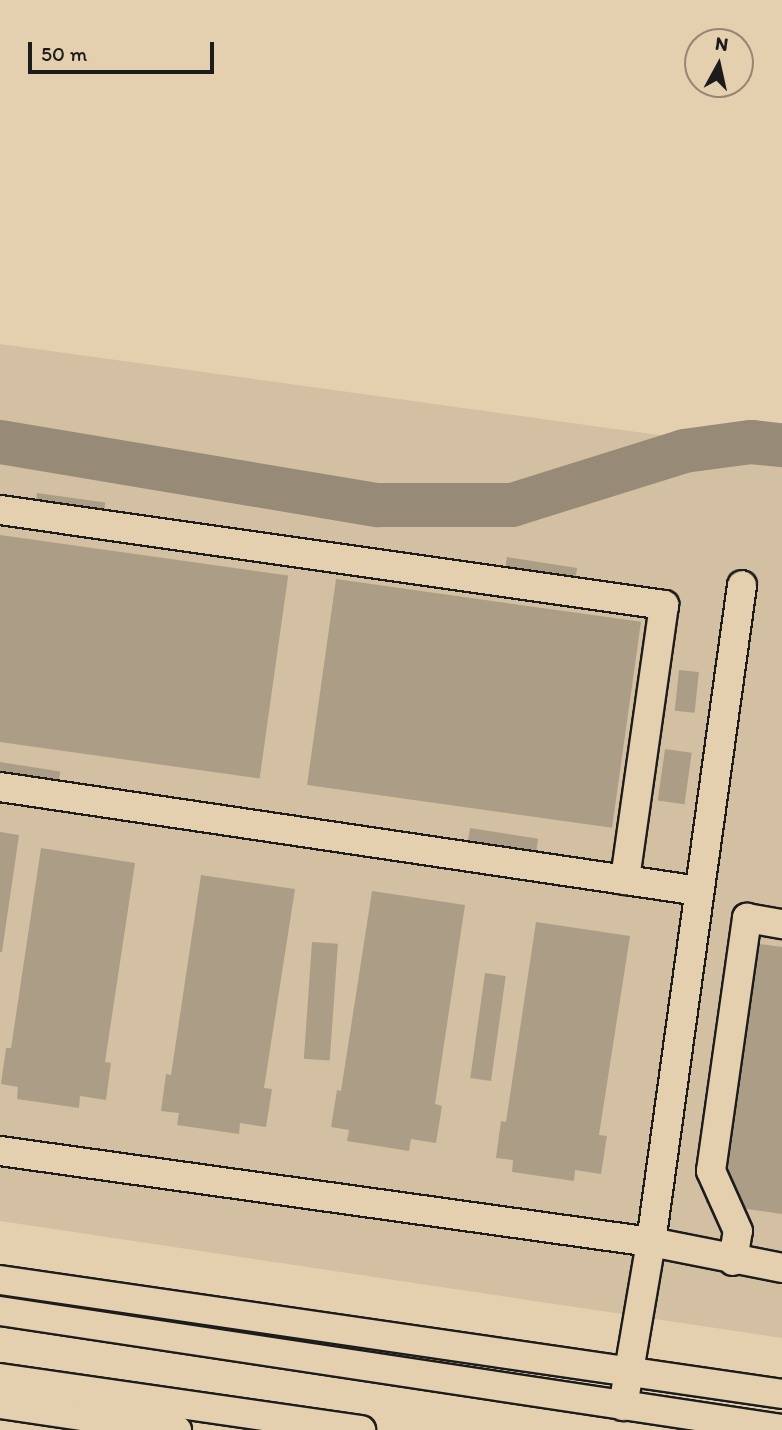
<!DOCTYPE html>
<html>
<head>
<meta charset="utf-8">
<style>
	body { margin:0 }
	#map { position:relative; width:782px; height:1430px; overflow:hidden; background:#e4cfae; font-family:Itim,sans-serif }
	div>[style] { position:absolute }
	.built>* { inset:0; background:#d3c0a2 }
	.river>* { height:44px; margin:-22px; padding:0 22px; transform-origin:22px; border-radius:22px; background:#978a76 }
	.building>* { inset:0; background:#ac9d86; transform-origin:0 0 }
	.roads { filter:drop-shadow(2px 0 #1c1c1c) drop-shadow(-2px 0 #1c1c1c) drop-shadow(0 2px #1c1c1c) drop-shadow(0 -2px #1c1c1c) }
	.minor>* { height:28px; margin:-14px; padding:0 14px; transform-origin:14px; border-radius:14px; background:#e4cfae }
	span { translate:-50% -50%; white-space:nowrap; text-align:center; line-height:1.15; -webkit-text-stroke:7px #e4cfae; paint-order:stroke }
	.north { position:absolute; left:684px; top:28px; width:70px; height:70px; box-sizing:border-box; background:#e4cfae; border:2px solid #948774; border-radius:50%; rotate:8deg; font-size:19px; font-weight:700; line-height:28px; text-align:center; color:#1c1c1c }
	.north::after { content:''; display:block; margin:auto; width:24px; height:32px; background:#1c1c1c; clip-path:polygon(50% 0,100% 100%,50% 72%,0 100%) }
	.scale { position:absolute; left:28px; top:42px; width:186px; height:32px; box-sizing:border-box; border:4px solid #1c1c1c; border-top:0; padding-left:9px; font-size:21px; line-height:24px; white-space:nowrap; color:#1c1c1c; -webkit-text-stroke:5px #e4cfae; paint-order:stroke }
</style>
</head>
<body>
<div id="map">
	<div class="built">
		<i style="clip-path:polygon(0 344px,782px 452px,782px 1338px,0 1221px)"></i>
	</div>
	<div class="river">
		<i style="left:0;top:442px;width:383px;rotate:9.5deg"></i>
		<i style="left:378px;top:505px;width:134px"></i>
		<i style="left:512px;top:505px;width:180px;rotate:-17.4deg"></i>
		<i style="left:684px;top:451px;width:68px;rotate:-7.7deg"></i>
		<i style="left:751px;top:442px;width:31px;rotate:6deg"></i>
	</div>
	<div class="building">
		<i style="left:37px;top:493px;width:69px;height:13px;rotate:8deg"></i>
		<i style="left:0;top:535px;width:291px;height:205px;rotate:8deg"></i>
		<i style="left:507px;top:557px;width:71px;height:15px;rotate:9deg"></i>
		<i style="left:336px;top:579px;width:308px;height:208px;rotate:8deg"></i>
		<i style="left:679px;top:670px;width:20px;height:41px;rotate:6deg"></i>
		<i style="left:665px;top:749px;width:27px;height:52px;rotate:8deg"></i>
		<i style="left:0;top:762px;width:61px;height:14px;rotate:9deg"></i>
		<i style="left:470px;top:828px;width:69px;height:14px;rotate:9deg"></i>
		<i style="clip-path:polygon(0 832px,19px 835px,2px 952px,0 952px)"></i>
		<i style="clip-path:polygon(41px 848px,135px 863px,105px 1062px,111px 1063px,106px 1100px,80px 1096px,79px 1108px,17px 1099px,18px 1087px,1px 1084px,6px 1048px,11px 1048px)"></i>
		<i style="clip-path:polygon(201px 875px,295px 889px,264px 1088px,272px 1089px,266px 1127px,240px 1123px,239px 1134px,177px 1125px,179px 1113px,161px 1111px,166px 1074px,171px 1075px)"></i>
		<i style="clip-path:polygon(372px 891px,465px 905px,435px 1104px,442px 1106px,436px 1143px,411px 1139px,409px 1151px,347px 1141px,349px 1130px,331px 1127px,337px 1090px,341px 1091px)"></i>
		<i style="clip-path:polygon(536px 922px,630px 936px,599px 1135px,607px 1136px,601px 1174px,575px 1170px,574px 1181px,512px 1172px,513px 1160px,496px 1158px,501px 1121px,506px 1122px)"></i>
		<i style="left:312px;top:942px;width:26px;height:117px;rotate:4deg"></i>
		<i style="clip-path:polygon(744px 942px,782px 947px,782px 1214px,706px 1203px)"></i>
		<i style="left:485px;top:973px;width:21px;height:106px;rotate:8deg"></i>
	</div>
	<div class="roads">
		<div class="minor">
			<i style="left:0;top:510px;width:671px;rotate:8.14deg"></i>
			<i style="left:664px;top:605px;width:278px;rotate:98.1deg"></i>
			<i style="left:0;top:787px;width:707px;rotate:8.46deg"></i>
			<i style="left:0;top:1151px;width:657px;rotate:7.96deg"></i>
			<i style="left:651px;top:1242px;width:134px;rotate:11.2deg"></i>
			<i style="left:733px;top:1261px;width:30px;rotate:-81deg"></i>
			<i style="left:738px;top:1231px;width:66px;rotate:-114.2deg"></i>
			<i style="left:711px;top:1171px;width:256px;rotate:-81.9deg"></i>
			<i style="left:747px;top:918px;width:36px;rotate:10deg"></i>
			<i style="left:0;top:1280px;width:790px;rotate:8.29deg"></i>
			<i style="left:0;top:1311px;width:791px;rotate:8.58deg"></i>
			<i style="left:0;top:1378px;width:365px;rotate:8.2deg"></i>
			<i style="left:0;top:1404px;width:179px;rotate:8.4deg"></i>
			<i style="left:623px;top:1406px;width:166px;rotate:-80.3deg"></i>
			<i style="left:651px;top:1242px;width:663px;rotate:-82.11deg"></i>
		</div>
	</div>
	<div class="north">N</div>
	<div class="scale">50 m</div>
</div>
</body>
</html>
